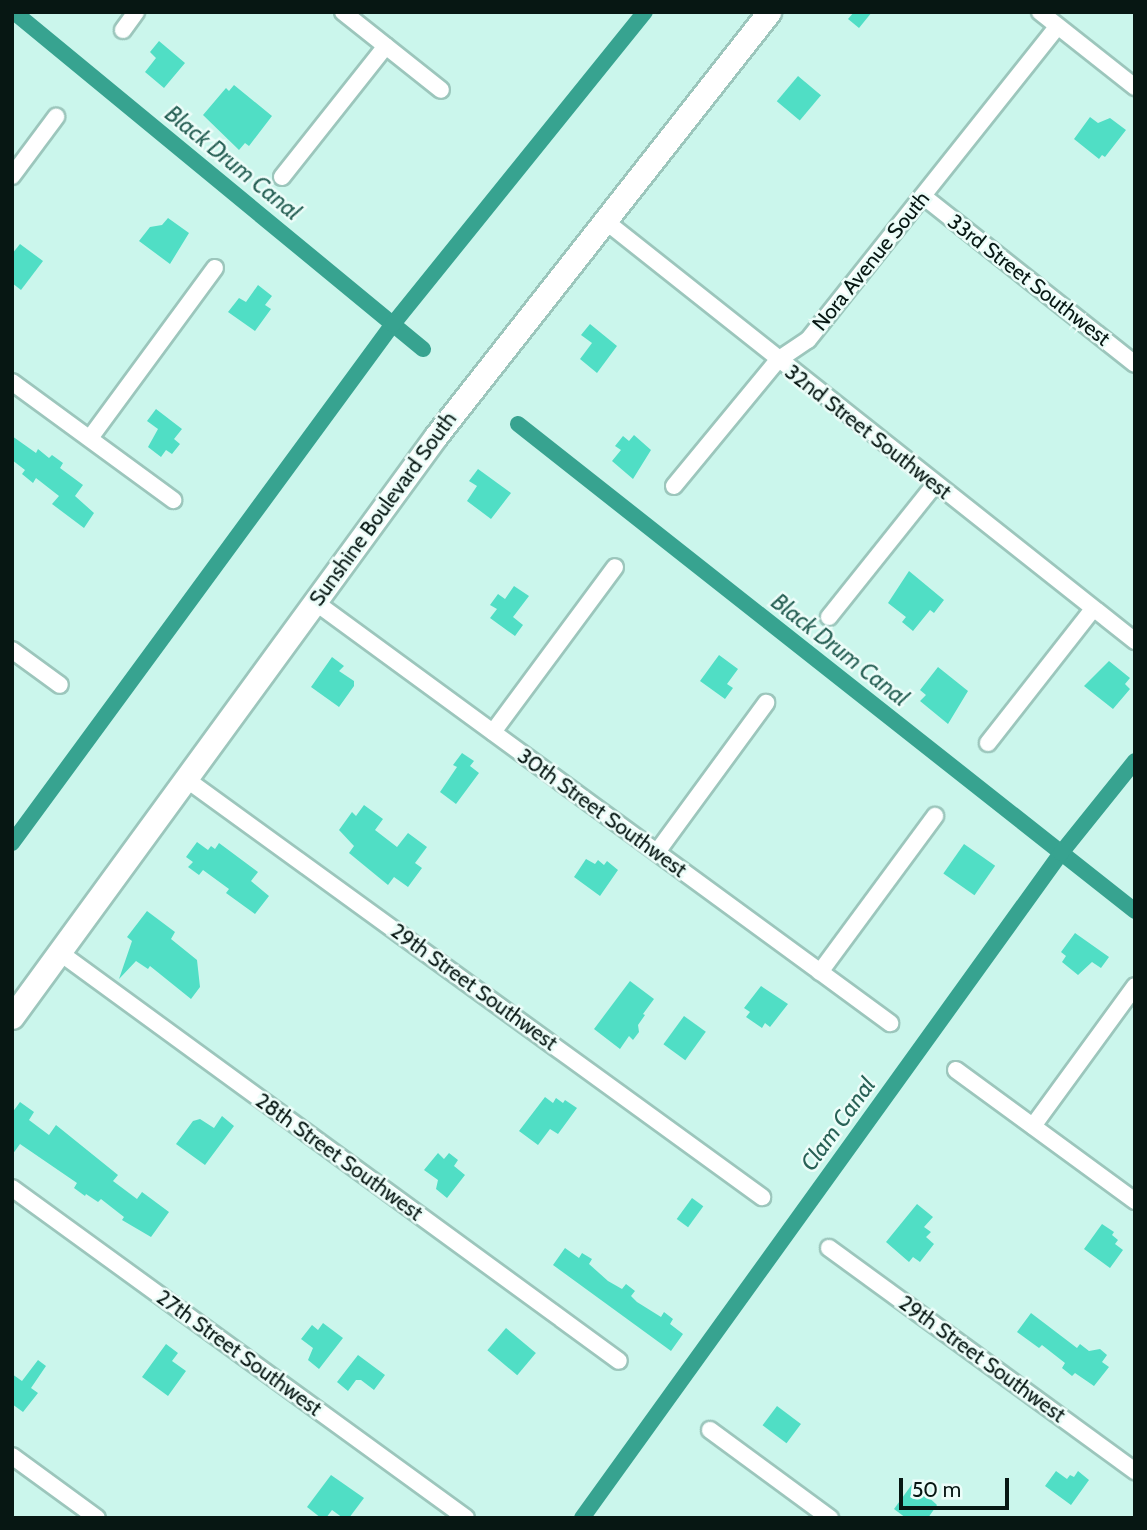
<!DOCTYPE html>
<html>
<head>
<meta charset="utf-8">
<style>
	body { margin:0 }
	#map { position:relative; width:1147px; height:1530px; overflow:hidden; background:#cbf6ec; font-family:Cabin,sans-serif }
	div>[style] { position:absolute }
	.canal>* { height:16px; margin:-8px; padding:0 8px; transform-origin:8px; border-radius:8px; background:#37a390 }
	.building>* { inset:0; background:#50dec5; transform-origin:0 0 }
	.roads { filter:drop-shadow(2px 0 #9cc6bc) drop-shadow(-2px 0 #9cc6bc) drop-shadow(0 2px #9cc6bc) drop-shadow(0 -2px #9cc6bc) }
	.street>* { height:16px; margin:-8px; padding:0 8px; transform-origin:8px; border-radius:8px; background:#fff }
	.secondary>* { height:23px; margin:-11.5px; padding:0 11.5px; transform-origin:11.5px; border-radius:11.5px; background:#fff }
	span { translate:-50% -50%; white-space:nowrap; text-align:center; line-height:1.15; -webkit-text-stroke:5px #ecfdf9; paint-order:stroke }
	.street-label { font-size:21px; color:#071713 }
	.water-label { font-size:23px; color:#286156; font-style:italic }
	.frame { position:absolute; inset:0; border:14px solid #071713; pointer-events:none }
	.scale { position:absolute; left:899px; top:1478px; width:110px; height:32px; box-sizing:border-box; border:4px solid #071713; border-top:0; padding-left:9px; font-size:21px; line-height:24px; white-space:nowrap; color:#071713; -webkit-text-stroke:5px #ecfdf9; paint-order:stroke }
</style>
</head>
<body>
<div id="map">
	<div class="canal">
		<i style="left:14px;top:12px;width:530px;rotate:39.49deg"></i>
		<i style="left:518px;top:424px;width:786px;rotate:38.28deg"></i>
		<i style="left:12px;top:843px;width:644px;rotate:-53.72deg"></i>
		<i style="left:393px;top:324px;width:401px;rotate:-51.1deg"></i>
		<i style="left:582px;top:1518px;width:820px;rotate:-54.23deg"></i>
		<i style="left:1061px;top:853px;width:118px;rotate:-51.2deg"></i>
	</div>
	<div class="building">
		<i style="clip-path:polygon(854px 12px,872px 12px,859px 28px,848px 19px)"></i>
		<i style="clip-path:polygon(159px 41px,185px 63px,164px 88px,145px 72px,156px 58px,150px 52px)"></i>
		<i style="left:798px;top:76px;width:30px;height:33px;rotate:40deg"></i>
		<i style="clip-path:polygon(234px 85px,272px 116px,249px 146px,245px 143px,239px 150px,203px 115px,226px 88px,229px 91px)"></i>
		<i style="clip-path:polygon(1090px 117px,1098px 123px,1110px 118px,1126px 130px,1105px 157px,1102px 155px,1099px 159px,1074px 139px)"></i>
		<i style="clip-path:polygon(168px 218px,189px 233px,170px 264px,139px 241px,150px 227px,162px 225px)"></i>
		<i style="clip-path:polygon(20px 244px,43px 261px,21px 290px,12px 283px,12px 254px)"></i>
		<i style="clip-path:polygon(258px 285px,272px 296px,265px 305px,271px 309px,255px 331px,228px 312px,239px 298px,246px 302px)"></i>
		<i style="clip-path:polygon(590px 324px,617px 346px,597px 373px,580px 359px,592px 343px,581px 335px)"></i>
		<i style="clip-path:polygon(156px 409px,182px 429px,174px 439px,180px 444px,172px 454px,166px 450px,161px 457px,148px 447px,158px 429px,147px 421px)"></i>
		<i style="clip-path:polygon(634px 435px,651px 450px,633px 479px,612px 461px,621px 450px,615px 446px,623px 436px,629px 441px)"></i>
		<i style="clip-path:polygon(12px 436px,36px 453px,38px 449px,49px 458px,52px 455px,63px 463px,60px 468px,83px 485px,75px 496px,94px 513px,84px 528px,52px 504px,59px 496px,36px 478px,33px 483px,22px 474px,25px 470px,12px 460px)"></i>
		<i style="clip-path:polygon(478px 469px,511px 493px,491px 519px,467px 501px,477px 486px,469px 481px)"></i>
		<i style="clip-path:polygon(909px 571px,944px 600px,934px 613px,930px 610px,913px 631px,902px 622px,906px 617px,888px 603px)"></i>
		<i style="clip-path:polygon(514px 586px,529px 596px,513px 617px,523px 625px,515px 636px,490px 618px,497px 609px,490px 605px,498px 594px,505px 599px)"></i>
		<i style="clip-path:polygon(719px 655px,738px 669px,727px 684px,733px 688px,725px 699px,700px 681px)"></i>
		<i style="clip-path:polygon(332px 657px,344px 666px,339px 671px,354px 681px,354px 686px,339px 707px,311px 687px)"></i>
		<i style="clip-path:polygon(1109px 661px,1130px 678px,1125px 684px,1130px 689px,1113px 709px,1084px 686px)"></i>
		<i style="clip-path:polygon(938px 667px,968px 691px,948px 724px,920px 701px,926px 695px,920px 690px)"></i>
		<i style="clip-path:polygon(462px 753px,474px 761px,470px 766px,479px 773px,456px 804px,440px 792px,457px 767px,453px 765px)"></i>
		<i style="clip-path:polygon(364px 805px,383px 819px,375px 830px,397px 847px,408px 833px,427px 847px,415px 863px,422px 868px,408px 887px,394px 877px,388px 885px,349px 853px,354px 846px,339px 830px,352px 812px,356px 816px)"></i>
		<i style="clip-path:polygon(197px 842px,208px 850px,211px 846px,215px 849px,219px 843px,258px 872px,251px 881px,269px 896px,255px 914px,226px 893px,229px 889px,203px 870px,199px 875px,188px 867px,193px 862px,186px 857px)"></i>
		<i style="left:964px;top:844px;width:38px;height:36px;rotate:35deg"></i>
		<i style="clip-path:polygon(586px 859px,595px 864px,598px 860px,604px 865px,607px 861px,618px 870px,600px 896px,574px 877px)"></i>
		<i style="clip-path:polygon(147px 911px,175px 932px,171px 939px,197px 960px,200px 987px,191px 999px,150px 966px,148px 969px,136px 961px,119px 979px,132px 941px,127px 937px)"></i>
		<i style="clip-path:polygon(1075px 933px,1109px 957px,1101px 968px,1092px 962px,1078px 975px,1062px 962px,1066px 956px,1061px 952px)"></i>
		<i style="clip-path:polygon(630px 981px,654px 999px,643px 1014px,645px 1015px,638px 1025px,639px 1032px,633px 1040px,629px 1036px,620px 1049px,594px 1029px)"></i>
		<i style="clip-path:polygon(761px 986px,788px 1004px,770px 1027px,765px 1023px,762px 1028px,746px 1017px,750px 1012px,744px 1008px)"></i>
		<i style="left:684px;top:1016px;width:27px;height:35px;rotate:36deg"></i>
		<i style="clip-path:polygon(545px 1097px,553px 1103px,556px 1098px,563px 1103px,565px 1100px,577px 1108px,558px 1134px,550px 1129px,538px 1145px,519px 1131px)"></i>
		<i style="clip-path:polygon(20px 1102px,34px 1112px,29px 1120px,49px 1135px,56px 1125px,118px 1175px,113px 1181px,137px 1199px,142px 1192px,169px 1212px,151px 1237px,122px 1220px,124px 1217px,101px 1199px,98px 1202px,86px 1194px,85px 1196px,74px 1188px,77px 1183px,20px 1144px,12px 1155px,12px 1113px)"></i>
		<i style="clip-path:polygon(222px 1116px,234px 1126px,205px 1165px,176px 1144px,193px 1121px,200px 1119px,214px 1128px)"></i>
		<i style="clip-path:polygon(438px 1153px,444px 1159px,449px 1153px,458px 1160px,454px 1166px,465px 1175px,447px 1198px,436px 1189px,438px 1180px,424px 1170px)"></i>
		<i style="left:692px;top:1198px;width:14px;height:26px;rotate:36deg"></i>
		<i style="clip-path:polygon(917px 1204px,933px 1217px,924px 1227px,931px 1232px,926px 1237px,934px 1244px,920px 1262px,913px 1257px,909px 1262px,886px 1242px)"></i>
		<i style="clip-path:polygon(1102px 1224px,1114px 1232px,1112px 1235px,1118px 1240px,1115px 1244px,1123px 1250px,1110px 1268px,1084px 1249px)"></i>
		<i style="clip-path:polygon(565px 1248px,579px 1258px,582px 1253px,592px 1259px,589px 1264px,608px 1281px,622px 1289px,626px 1284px,635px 1291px,631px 1296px,637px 1302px,661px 1317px,664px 1312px,673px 1319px,670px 1324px,683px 1334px,671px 1351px,553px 1265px)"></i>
		<i style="clip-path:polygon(1031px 1313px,1077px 1348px,1080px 1344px,1089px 1351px,1100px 1349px,1107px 1355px,1102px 1362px,1109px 1367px,1094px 1386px,1075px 1373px,1072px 1376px,1062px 1368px,1065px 1363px,1042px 1345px,1039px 1348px,1017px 1332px)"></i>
		<i style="clip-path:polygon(323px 1323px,343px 1338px,319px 1369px,308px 1360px,313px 1348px,301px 1339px,312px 1325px,318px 1330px)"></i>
		<i style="left:506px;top:1328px;width:39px;height:29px;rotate:40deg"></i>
		<i style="clip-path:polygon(166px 1344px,178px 1353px,172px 1361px,186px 1371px,168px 1396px,142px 1377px)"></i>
		<i style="clip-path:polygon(358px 1355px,385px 1375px,374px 1390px,361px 1380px,356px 1380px,348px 1391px,337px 1382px)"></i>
		<i style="clip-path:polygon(38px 1360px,46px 1366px,31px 1388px,38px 1393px,23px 1412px,12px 1404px,12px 1374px,22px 1381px)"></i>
		<i style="left:777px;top:1406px;width:30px;height:24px;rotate:37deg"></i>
		<i style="clip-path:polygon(1056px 1471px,1067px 1479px,1070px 1475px,1074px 1477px,1078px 1471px,1089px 1480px,1071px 1505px,1045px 1486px)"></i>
		<i style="clip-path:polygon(331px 1475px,364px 1498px,349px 1518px,343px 1518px,332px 1510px,326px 1518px,321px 1518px,307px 1507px)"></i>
		<i style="clip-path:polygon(913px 1483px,937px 1505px,928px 1518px,906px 1518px,894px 1509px)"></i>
	</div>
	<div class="roads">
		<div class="street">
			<i style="left:343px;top:12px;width:125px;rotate:38.5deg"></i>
			<i style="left:1040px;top:12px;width:121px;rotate:38.3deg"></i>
			<i style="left:123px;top:30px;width:22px;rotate:-54deg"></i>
			<i style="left:12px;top:176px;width:74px;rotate:-53.3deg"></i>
			<i style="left:282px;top:177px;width:167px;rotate:-51.6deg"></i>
			<i style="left:923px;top:196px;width:270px;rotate:38.4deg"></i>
			<i style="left:604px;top:220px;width:678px;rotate:38.41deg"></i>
			<i style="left:12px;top:382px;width:200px;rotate:36.2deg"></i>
			<i style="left:90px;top:438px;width:211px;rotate:-53.7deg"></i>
			<i style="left:674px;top:486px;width:163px;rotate:-50.5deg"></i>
			<i style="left:778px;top:360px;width:36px;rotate:-34deg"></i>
			<i style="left:808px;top:340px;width:401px;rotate:-51.5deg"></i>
			<i style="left:315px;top:602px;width:713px;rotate:36.21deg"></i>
			<i style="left:829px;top:617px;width:170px;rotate:-51.4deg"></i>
			<i style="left:12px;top:650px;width:59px;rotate:36.1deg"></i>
			<i style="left:493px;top:732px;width:205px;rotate:-53.5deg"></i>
			<i style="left:988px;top:743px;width:170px;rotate:-51.9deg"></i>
			<i style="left:186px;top:779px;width:712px;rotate:35.97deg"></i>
			<i style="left:657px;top:852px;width:185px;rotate:-53.8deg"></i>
			<i style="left:59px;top:952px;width:693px;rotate:36.14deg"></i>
			<i style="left:820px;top:972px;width:194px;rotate:-53.6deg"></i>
			<i style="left:956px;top:1070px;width:222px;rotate:36.2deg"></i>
			<i style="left:1033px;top:1126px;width:173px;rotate:-53.9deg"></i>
			<i style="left:12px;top:1188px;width:561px;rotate:36.01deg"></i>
			<i style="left:829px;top:1248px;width:379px;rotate:36.1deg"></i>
			<i style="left:710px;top:1430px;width:149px;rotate:36.3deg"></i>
			<i style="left:12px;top:1456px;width:105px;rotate:36.1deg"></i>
		</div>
		<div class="secondary">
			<i style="left:12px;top:1017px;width:719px;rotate:-53.88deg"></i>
			<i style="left:436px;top:436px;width:539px;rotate:-51.85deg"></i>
		</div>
	</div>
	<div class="street-label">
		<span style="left:871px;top:261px;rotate:-51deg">Nora Avenue South</span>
		<span style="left:1029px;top:280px;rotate:38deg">33rd Street Southwest</span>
		<span style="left:868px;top:432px;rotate:38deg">32nd Street Southwest</span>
		<span style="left:383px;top:509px;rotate:-54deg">Sunshine Boulevard South</span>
		<span style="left:602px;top:813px;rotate:36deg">30th Street Southwest</span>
		<span style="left:474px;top:987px;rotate:36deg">29th Street Southwest</span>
		<span style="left:339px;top:1157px;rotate:36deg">28th Street Southwest</span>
		<span style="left:239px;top:1353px;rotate:36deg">27th Street Southwest</span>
		<span style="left:982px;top:1359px;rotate:36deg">29th Street Southwest</span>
	</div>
	<div class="water-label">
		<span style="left:233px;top:163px;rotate:39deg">Black Drum Canal</span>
		<span style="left:840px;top:650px;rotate:38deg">Black Drum Canal</span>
		<span style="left:838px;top:1124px;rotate:-54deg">Clam Canal</span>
	</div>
	<div class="frame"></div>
	<div class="scale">50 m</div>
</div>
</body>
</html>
